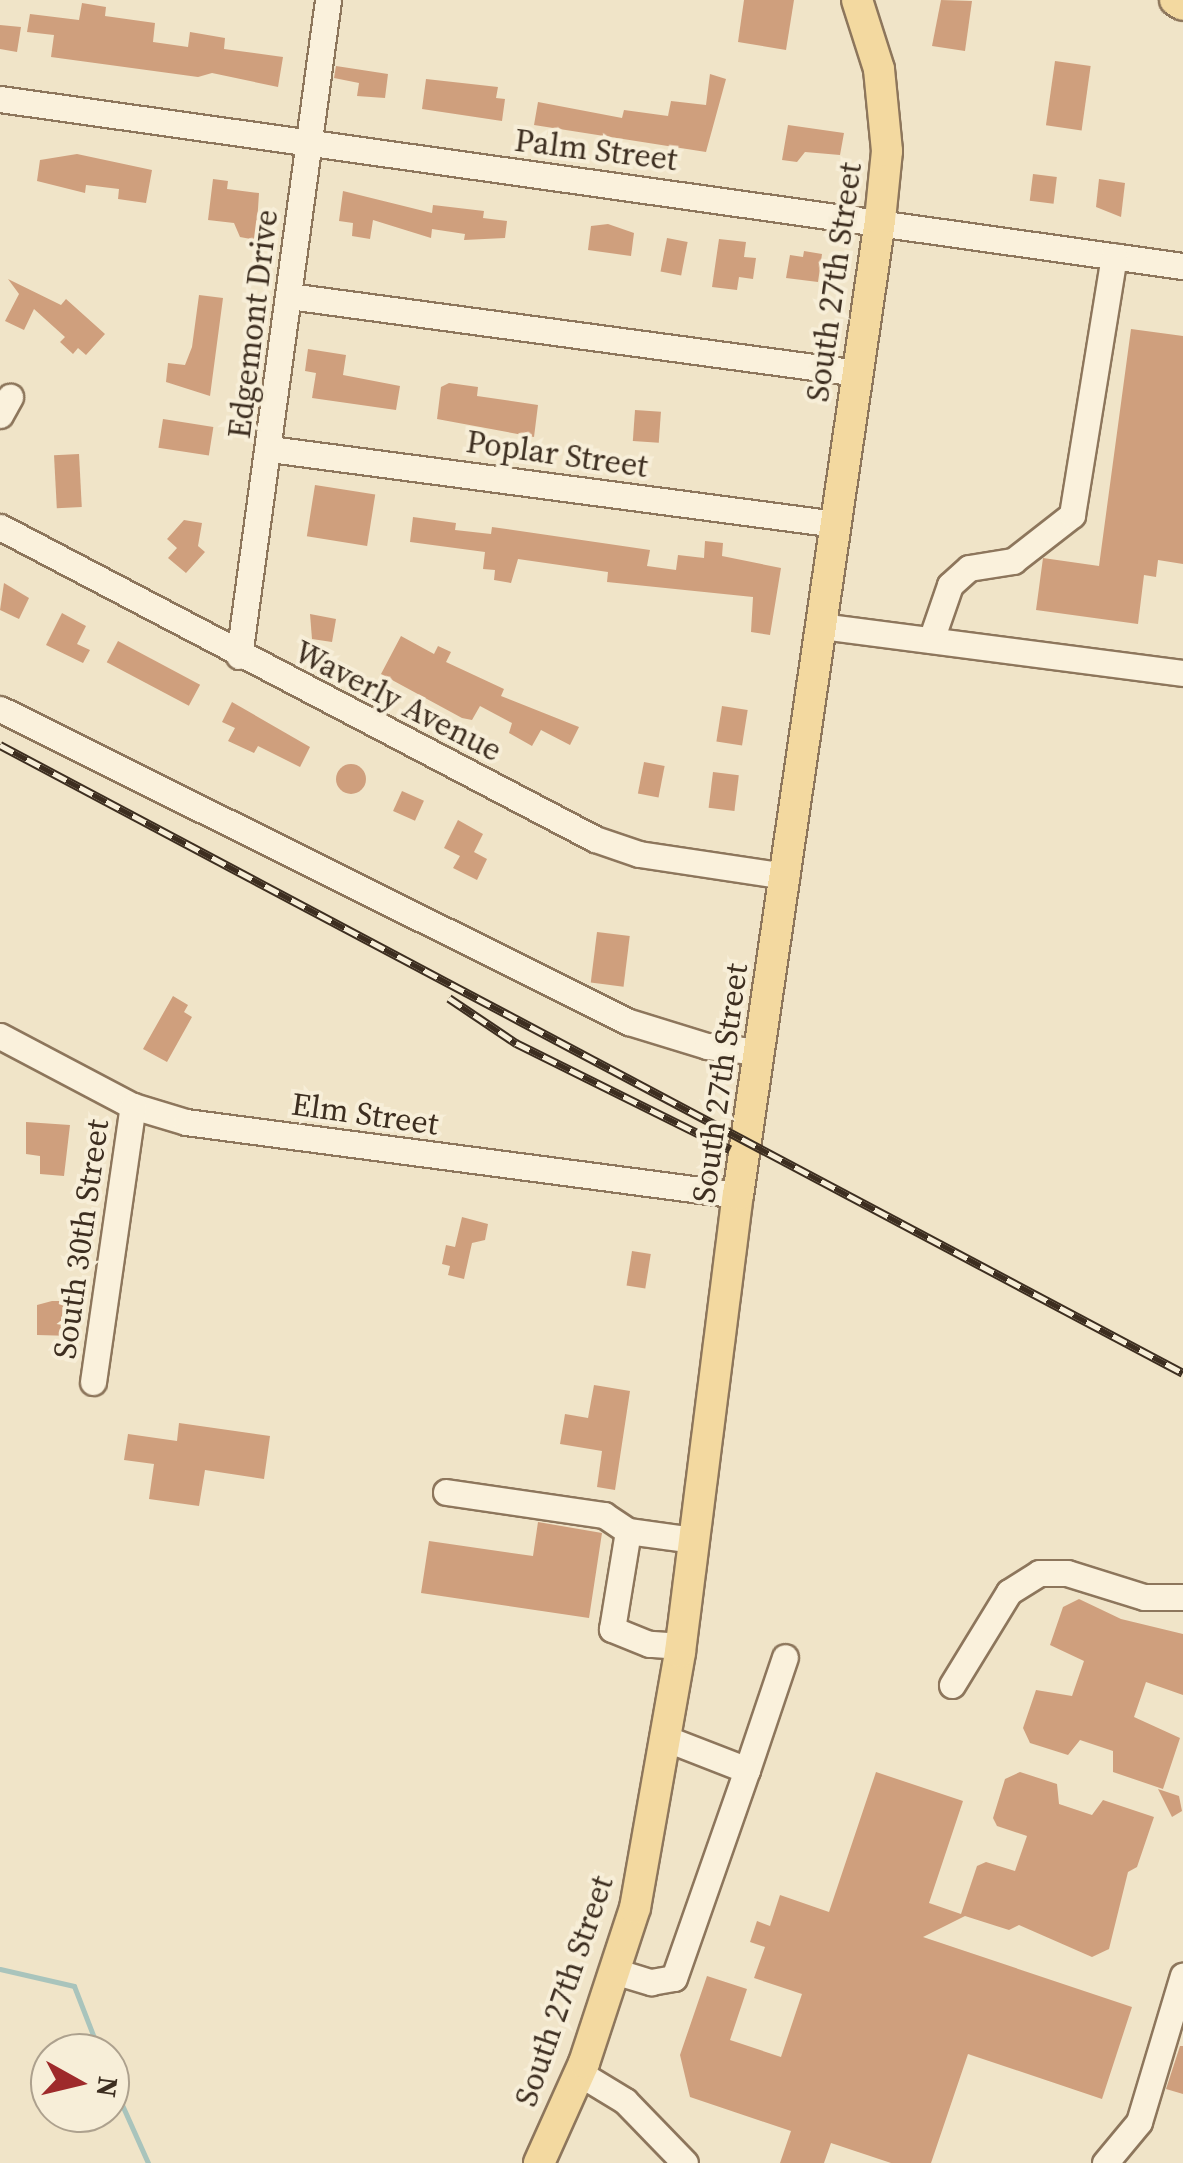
<!DOCTYPE html>
<html>
<head>
<meta charset="utf-8">
<style>
	body { margin:0 }
	#map { position:relative; width:1183px; height:2163px; overflow:hidden; background:#f0e4c8; font-family:"Source Serif 4",serif }
	div>[style] { position:absolute }
	.stream>* { height:5px; margin:-2.5px; padding:0 2.5px; transform-origin:2.5px; border-radius:2.5px; background:#a9c4bc }
	.building>* { inset:0; background:#cf9f7d; transform-origin:0 0 }
	.round { border-radius:50% }
	.roads { filter:drop-shadow(2px 0 #8d765c) drop-shadow(-2px 0 #8d765c) drop-shadow(0 2px #8d765c) drop-shadow(0 -2px #8d765c) }
	.minor>* { height:25px; margin:-12.5px; padding:0 12.5px; transform-origin:12.5px; border-radius:12.5px; background:#faf1dc }
	.major>* { height:30px; margin:-15px; padding:0 15px; transform-origin:15px; border-radius:15px; background:#f3d9a0 }
	.rail>* { height:9px; margin-top:-4.5px; transform-origin:0; background:repeating-linear-gradient(90deg,#f7eed8 0 15px,#3d2e20 0 30px); box-sizing:border-box; border-block:2px solid #3d2e20 }
	span { translate:-50% -50%; white-space:nowrap; text-align:center; line-height:1.15; -webkit-text-stroke:8px #f7eed8; paint-order:stroke }
	.street-label { font-size:32px; color:#3d2e20 }
	.north { position:absolute; left:30px; top:2033px; width:100px; height:100px; box-sizing:border-box; background:#f7eed8; border:2px solid #ada18e; border-radius:50%; rotate:98deg; font-size:28px; font-weight:700; line-height:40px; text-align:center; color:#3d2e20 }
	.north::after { content:''; display:block; margin:auto; width:35px; height:45px; background:#9e2a2b; clip-path:polygon(50% 0,100% 100%,50% 72%,0 100%) }
</style>
</head>
<body>
<div id="map">
	<div class="stream">
		<i style="left:0;top:1969px;width:76px;rotate:12.9deg"></i>
		<i style="left:74px;top:1986px;width:72px;rotate:68.8deg"></i>
		<i style="left:110px;top:2078px;width:93px;rotate:65.9deg"></i>
	</div>
	<div class="building">
		<i style="clip-path:polygon(744px 0,794px 0,786px 50px,738px 42px)"></i>
		<i style="clip-path:polygon(941px 0,972px 1px,965px 51px,932px 46px)"></i>
		<i style="clip-path:polygon(82px 3px,106px 7px,105px 16px,155px 23px,153px 42px,188px 47px,190px 32px,225px 38px,224px 49px,283px 57px,278px 87px,212px 73px,198px 77px,51px 57px,54px 35px,27px 32px,30px 14px,79px 20px)"></i>
		<i style="clip-path:polygon(0 25px,21px 27px,17px 52px,0 49px)"></i>
		<i style="left:1055px;top:61px;width:36px;height:65px;rotate:8deg"></i>
		<i style="clip-path:polygon(336px 66px,388px 74px,385px 98px,357px 96px,359px 83px,334px 78px)"></i>
		<i style="clip-path:polygon(710px 74px,726px 79px,706px 152px,534px 125px,538px 102px,622px 118px,624px 110px,668px 116px,671px 101px,706px 105px)"></i>
		<i style="clip-path:polygon(426px 79px,498px 87px,496px 98px,505px 99px,502px 121px,422px 109px)"></i>
		<i style="clip-path:polygon(788px 125px,844px 133px,840px 155px,805px 152px,797px 162px,782px 160px)"></i>
		<i style="clip-path:polygon(77px 154px,152px 170px,146px 203px,118px 199px,119px 189px,86px 185px,85px 193px,37px 181px,40px 160px)"></i>
		<i style="left:1033px;top:174px;width:24px;height:27px;rotate:7deg"></i>
		<i style="clip-path:polygon(213px 179px,228px 181px,227px 189px,259px 193px,256px 240px,240px 237px,234px 223px,208px 220px)"></i>
		<i style="clip-path:polygon(1099px 179px,1125px 183px,1121px 217px,1096px 207px)"></i>
		<i style="clip-path:polygon(343px 191px,432px 213px,433px 205px,484px 211px,483px 218px,507px 221px,505px 238px,464px 240px,465px 234px,432px 229px,431px 238px,373px 220px,370px 239px,352px 236px,353px 223px,339px 221px)"></i>
		<i style="clip-path:polygon(608px 224px,634px 233px,631px 256px,588px 250px,591px 226px)"></i>
		<i style="left:667px;top:238px;width:21px;height:34px;rotate:11deg"></i>
		<i style="clip-path:polygon(719px 239px,746px 242px,744px 257px,756px 258px,753px 279px,739px 277px,737px 290px,712px 287px)"></i>
		<i style="clip-path:polygon(804px 251px,822px 254px,818px 282px,786px 278px,790px 255px,803px 257px)"></i>
		<i style="clip-path:polygon(8px 279px,61px 305px,66px 299px,105px 334px,86px 355px,78px 348px,73px 354px,60px 342px,65px 337px,34px 309px,24px 330px,5px 321px,19px 294px)"></i>
		<i style="clip-path:polygon(199px 295px,223px 298px,210px 396px,166px 382px,168px 363px,185px 365px,192px 347px)"></i>
		<i style="clip-path:polygon(1131px 329px,1183px 336px,1183px 564px,1158px 560px,1156px 577px,1144px 575px,1138px 624px,1036px 610px,1043px 558px,1099px 566px)"></i>
		<i style="clip-path:polygon(308px 349px,346px 355px,343px 375px,400px 386px,396px 410px,312px 398px,316px 373px,305px 371px)"></i>
		<i style="clip-path:polygon(449px 383px,478px 387px,477px 396px,538px 405px,534px 437px,437px 419px,441px 387px)"></i>
		<i style="left:635px;top:410px;width:26px;height:31px;rotate:4deg"></i>
		<i style="left:163px;top:419px;width:51px;height:29px;rotate:9deg"></i>
		<i style="left:79px;top:454px;width:53px;height:25px;rotate:87deg"></i>
		<i style="left:315px;top:485px;width:61px;height:52px;rotate:9deg"></i>
		<i style="clip-path:polygon(413px 517px,456px 523px,455px 530px,491px 534px,492px 527px,650px 550px,647px 566px,676px 570px,678px 555px,704px 558px,705px 541px,723px 543px,722px 556px,781px 568px,770px 635px,751px 632px,753px 597px,607px 582px,608px 572px,518px 559px,511px 583px,494px 580px,495px 570px,483px 569px,485px 552px,410px 542px)"></i>
		<i style="clip-path:polygon(184px 520px,202px 523px,198px 546px,205px 552px,186px 573px,168px 558px,177px 548px,167px 539px)"></i>
		<i style="clip-path:polygon(4px 583px,29px 598px,19px 619px,0 610px)"></i>
		<i style="clip-path:polygon(62px 613px,86px 626px,77px 644px,90px 650px,83px 663px,46px 645px)"></i>
		<i style="clip-path:polygon(310px 614px,336px 619px,332px 642px,312px 639px)"></i>
		<i style="clip-path:polygon(401px 636px,434px 654px,438px 646px,451px 652px,446px 662px,504px 689px,501px 696px,579px 727px,570px 745px,541px 730px,532px 746px,509px 733px,512px 723px,480px 706px,472px 720px,462px 718px,381px 674px)"></i>
		<i style="left:118px;top:641px;width:93px;height:24px;rotate:28deg"></i>
		<i style="clip-path:polygon(232px 702px,310px 747px,300px 767px,258px 746px,254px 753px,228px 741px,235px 728px,222px 722px)"></i>
		<i style="left:722px;top:706px;width:26px;height:36px;rotate:9deg"></i>
		<i style="left:644px;top:762px;width:21px;height:32px;rotate:11deg"></i>
		<i class="round" style="left:336px;top:764px;width:30px;height:30px"></i>
		<i style="left:713px;top:772px;width:26px;height:36px;rotate:7deg"></i>
		<i style="left:402px;top:791px;width:24px;height:22px;rotate:24deg"></i>
		<i style="clip-path:polygon(458px 820px,483px 834px,474px 852px,487px 859px,477px 880px,453px 868px,460px 856px,444px 848px)"></i>
		<i style="left:597px;top:932px;width:33px;height:51px;rotate:7deg"></i>
		<i style="clip-path:polygon(173px 996px,188px 1005px,184px 1012px,192px 1017px,167px 1062px,143px 1049px)"></i>
		<i style="clip-path:polygon(26px 1122px,70px 1125px,64px 1176px,40px 1174px,40px 1156px,26px 1154px)"></i>
		<i style="clip-path:polygon(462px 1217px,488px 1224px,485px 1240px,472px 1243px,464px 1279px,448px 1275px,450px 1266px,442px 1264px,446px 1245px,455px 1247px)"></i>
		<i style="left:632px;top:1251px;width:19px;height:35px;rotate:9deg"></i>
		<i style="clip-path:polygon(52px 1301px,73px 1301px,73px 1336px,37px 1335px,37px 1305px)"></i>
		<i style="clip-path:polygon(594px 1385px,630px 1391px,615px 1490px,597px 1487px,602px 1451px,560px 1444px,565px 1414px,588px 1418px)"></i>
		<i style="clip-path:polygon(179px 1423px,270px 1436px,264px 1479px,205px 1470px,199px 1506px,149px 1499px,154px 1464px,124px 1460px,128px 1434px,177px 1441px)"></i>
		<i style="clip-path:polygon(538px 1522px,602px 1533px,589px 1618px,421px 1593px,429px 1541px,533px 1556px)"></i>
		<i style="clip-path:polygon(1079px 1599px,1121px 1619px,1183px 1634px,1183px 1695px,1146px 1682px,1134px 1717px,1180px 1738px,1163px 1789px,1113px 1772px,1113px 1751px,1080px 1740px,1068px 1755px,1030px 1743px,1023px 1728px,1036px 1690px,1072px 1696px,1084px 1661px,1050px 1645px,1063px 1607px)"></i>
		<i style="clip-path:polygon(876px 1772px,963px 1801px,929px 1903px,961px 1914px,977px 1866px,986px 1862px,1015px 1871px,1027px 1836px,997px 1826px,993px 1818px,1005px 1779px,1020px 1772px,1057px 1784px,1059px 1804px,1092px 1815px,1103px 1800px,1154px 1817px,1137px 1867px,1128px 1872px,1109px 1949px,1092px 1957px,1019px 1925px,1009px 1930px,965px 1916px,923px 1937px,1132px 2007px,1102px 2099px,968px 2054px,931px 2163px,891px 2163px,831px 2143px,824px 2163px,780px 2163px,791px 2131px,690px 2097px,680px 2055px,707px 1976px,747px 1989px,730px 2040px,781px 2057px,802px 1994px,754px 1978px,765px 1947px,750px 1942px,757px 1921px,770px 1926px,780px 1895px,829px 1912px)"></i>
		<i style="clip-path:polygon(1158px 1789px,1179px 1796px,1182px 1811px,1172px 1817px)"></i>
		<i style="clip-path:polygon(1180px 2046px,1183px 2046px,1183px 2094px,1166px 2089px)"></i>
	</div>
	<div class="roads">
		<div class="minor">
			<i style="left:0;top:99px;width:1195px;rotate:8.04deg"></i>
			<i style="left:289px;top:296px;width:574px;rotate:7.71deg"></i>
			<i style="left:0;top:415px;width:21px;rotate:-61deg"></i>
			<i style="left:270px;top:449px;width:571px;rotate:7.55deg"></i>
			<i style="left:0;top:527px;width:672px;rotate:27.67deg"></i>
			<i style="left:595px;top:839px;width:46px;rotate:18.8deg"></i>
			<i style="left:639px;top:854px;width:149px;rotate:8.5deg"></i>
			<i style="left:821px;top:626px;width:365px;rotate:7.4deg"></i>
			<i style="left:931px;top:640px;width:58px;rotate:-70.9deg"></i>
			<i style="left:950px;top:585px;width:25px;rotate:-42deg"></i>
			<i style="left:969px;top:568px;width:45px;rotate:-9deg"></i>
			<i style="left:1013px;top:561px;width:75px;rotate:-37.9deg"></i>
			<i style="left:1072px;top:515px;width:262px;rotate:-80.8deg"></i>
			<i style="left:239px;top:656px;width:662px;rotate:-82.27deg"></i>
			<i style="left:0;top:709px;width:703px;rotate:26.46deg"></i>
			<i style="left:629px;top:1022px;width:82px;rotate:17.1deg"></i>
			<i style="left:707px;top:1046px;width:53px;rotate:6.5deg"></i>
			<i style="left:0;top:1036px;width:150px;rotate:27.8deg"></i>
			<i style="left:133px;top:1106px;width:55px;rotate:16.8deg"></i>
			<i style="left:186px;top:1122px;width:557px;rotate:7.53deg"></i>
			<i style="left:93px;top:1382px;width:279px;rotate:-81.8deg"></i>
			<i style="left:446px;top:1492px;width:160px;rotate:8.3deg"></i>
			<i style="left:604px;top:1515px;width:29px;rotate:34deg"></i>
			<i style="left:681px;top:1646px;width:32px;rotate:-176deg"></i>
			<i style="left:649px;top:1644px;width:40px;rotate:-158deg"></i>
			<i style="left:612px;top:1629px;width:99px;rotate:-80.7deg"></i>
			<i style="left:628px;top:1531px;width:67px;rotate:7.8deg"></i>
			<i style="left:952px;top:1685px;width:109px;rotate:-58.5deg"></i>
			<i style="left:1009px;top:1592px;width:36px;rotate:-32deg"></i>
			<i style="left:1039px;top:1573px;width:28px"></i>
			<i style="left:1067px;top:1573px;width:81px;rotate:17.3deg"></i>
			<i style="left:1144px;top:1597px;width:39px"></i>
			<i style="left:747px;top:1770px;width:119px;rotate:-71.4deg"></i>
			<i style="left:614px;top:1971px;width:39px;rotate:17deg"></i>
			<i style="left:651px;top:1982px;width:23px;rotate:-10deg"></i>
			<i style="left:674px;top:1978px;width:220px;rotate:-70.7deg"></i>
			<i style="left:747px;top:1770px;width:88px;rotate:-158.7deg"></i>
			<i style="left:579px;top:2073px;width:54px;rotate:31.3deg"></i>
			<i style="left:625px;top:2101px;width:86px;rotate:45.9deg"></i>
			<i style="left:1105px;top:2163px;width:53px;rotate:-50.3deg"></i>
			<i style="left:1139px;top:2122px;width:153px;rotate:-73.3deg"></i>
		</div>
		<div class="major">
			<i style="left:1175px;top:0;width:9px;rotate:32deg"></i>
			<i style="left:539px;top:2163px;width:110px;rotate:-65.8deg"></i>
			<i style="left:584px;top:2063px;width:163px;rotate:-71.8deg"></i>
			<i style="left:635px;top:1908px;width:260px;rotate:-80deg"></i>
			<i style="left:680px;top:1652px;width:461px;rotate:-82.8deg"></i>
			<i style="left:738px;top:1195px;width:985px;rotate:-81.71deg"></i>
			<i style="left:880px;top:220px;width:69px;rotate:-84.2deg"></i>
			<i style="left:887px;top:151px;width:82px;rotate:-95.6deg"></i>
			<i style="left:879px;top:69px;width:72px;rotate:-107.7deg"></i>
		</div>
	</div>
	<div class="rail">
		<i style="left:0;top:745px;width:1339px;rotate:27.96deg"></i>
		<i style="left:449px;top:998px;width:81px;rotate:33.9deg"></i>
		<i style="left:516px;top:1043px;width:239px;rotate:26.4deg"></i>
	</div>
	<div class="street-label">
		<span style="left:596px;top:150px;rotate:7deg">Palm Street</span>
		<span style="left:834px;top:282px;rotate:-82deg">South 27th Street</span>
		<span style="left:253px;top:324px;rotate:-83deg">Edgemont Drive</span>
		<span style="left:557px;top:454px;rotate:8deg">Poplar Street</span>
		<span style="left:398px;top:701px;rotate:27deg">Waverly Avenue</span>
		<span style="left:720px;top:1083px;rotate:-82deg">South 27th Street</span>
		<span style="left:365px;top:1114px;rotate:8deg">Elm Street</span>
		<span style="left:81px;top:1239px;rotate:-82deg">South 30th Street</span>
		<span style="left:564px;top:1991px;rotate:-71deg">South 27th Street</span>
	</div>
	<div class="north">N</div>
</div>
</body>
</html>
